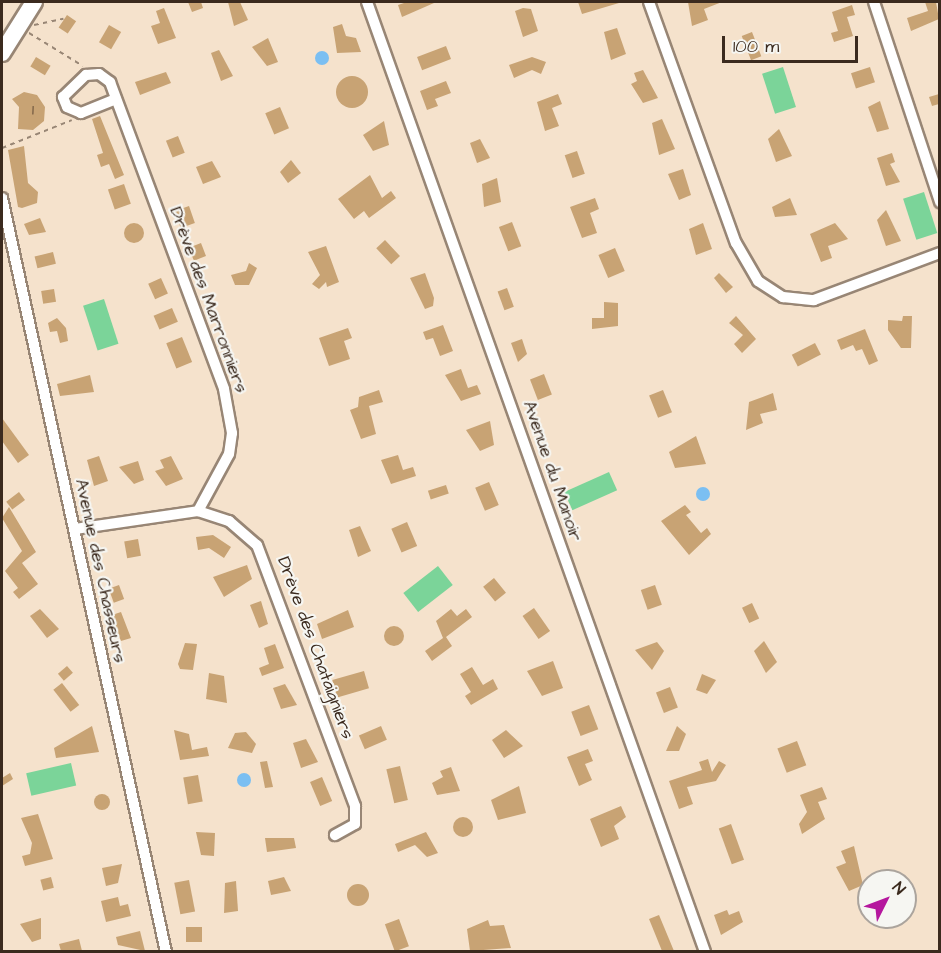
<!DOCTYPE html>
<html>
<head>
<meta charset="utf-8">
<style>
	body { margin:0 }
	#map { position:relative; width:941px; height:953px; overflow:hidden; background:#f5e2cc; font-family:"Architects Daughter",sans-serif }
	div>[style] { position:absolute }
	.green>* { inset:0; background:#7bd499; transform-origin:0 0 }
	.water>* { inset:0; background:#7bbff2 }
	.round { border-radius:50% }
	.building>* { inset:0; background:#c8a374; transform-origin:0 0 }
	.path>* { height:1.5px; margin-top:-0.75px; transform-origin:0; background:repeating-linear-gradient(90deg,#988675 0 4.5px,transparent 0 9px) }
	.roads { filter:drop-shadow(2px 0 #988675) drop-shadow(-2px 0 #988675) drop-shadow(0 2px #988675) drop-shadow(0 -2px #988675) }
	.minor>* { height:10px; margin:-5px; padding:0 5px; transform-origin:5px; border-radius:5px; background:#fff }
	.primary>* { height:16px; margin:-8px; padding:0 8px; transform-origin:8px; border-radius:8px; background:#fff }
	span { translate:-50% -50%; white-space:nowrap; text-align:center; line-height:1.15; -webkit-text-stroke:4.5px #f6f6f2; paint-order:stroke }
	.number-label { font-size:15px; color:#5e4834 }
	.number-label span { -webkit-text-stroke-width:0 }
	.street-label { font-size:18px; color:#3b2a1e }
	.frame { position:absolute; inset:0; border:3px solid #3b2a1e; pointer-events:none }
	.north { position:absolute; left:857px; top:869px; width:60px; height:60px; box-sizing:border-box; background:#f6f6f2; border:2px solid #aba49d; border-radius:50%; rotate:48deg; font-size:16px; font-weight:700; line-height:24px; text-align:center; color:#3b2a1e }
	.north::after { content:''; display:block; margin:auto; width:21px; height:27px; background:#b5179e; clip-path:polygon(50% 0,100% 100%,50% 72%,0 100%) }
	.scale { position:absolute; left:722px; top:36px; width:136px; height:27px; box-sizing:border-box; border:3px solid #3b2a1e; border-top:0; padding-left:8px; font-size:18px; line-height:21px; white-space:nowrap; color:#3b2a1e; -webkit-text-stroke:4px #f6f6f2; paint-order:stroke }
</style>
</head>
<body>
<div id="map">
	<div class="green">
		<i style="left:783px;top:67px;width:42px;height:22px;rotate:72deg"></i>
		<i style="left:924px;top:192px;width:43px;height:22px;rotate:72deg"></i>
		<i style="left:104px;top:299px;width:47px;height:22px;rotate:72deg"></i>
		<i style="left:609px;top:472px;width:20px;height:49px;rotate:66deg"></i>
		<i style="left:438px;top:566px;width:24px;height:44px;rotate:52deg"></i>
		<i style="left:71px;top:763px;width:23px;height:46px;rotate:77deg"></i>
	</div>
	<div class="water">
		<i class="round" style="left:315px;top:51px;width:14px;height:14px"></i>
		<i class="round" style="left:696px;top:487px;width:14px;height:14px"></i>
		<i class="round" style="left:237px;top:773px;width:14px;height:14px"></i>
	</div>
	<div class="building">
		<i style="clip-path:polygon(188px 2px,201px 2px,203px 8px,192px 12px)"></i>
		<i style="clip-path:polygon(228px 2px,240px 2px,248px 20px,234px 26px)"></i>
		<i style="clip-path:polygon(407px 2px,434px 2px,434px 3px,402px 17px,398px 5px)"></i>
		<i style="clip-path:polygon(578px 2px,619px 2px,619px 3px,582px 14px)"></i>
		<i style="clip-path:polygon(688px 2px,722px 2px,704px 9px,708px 20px,692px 26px)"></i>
		<i style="clip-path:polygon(925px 2px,936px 2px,939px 19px,911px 31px,907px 18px,928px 11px)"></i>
		<i style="clip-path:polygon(852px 5px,855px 15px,847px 17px,853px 36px,834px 42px,831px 33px,838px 31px,832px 12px)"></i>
		<i style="clip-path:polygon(164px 8px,176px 38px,158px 44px,151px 26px,160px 23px,156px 11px)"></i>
		<i style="clip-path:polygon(523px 8px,531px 9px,538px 31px,523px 37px,515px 11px)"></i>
		<i style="left:67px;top:15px;width:11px;height:15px;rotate:34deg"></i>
		<i style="clip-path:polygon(342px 24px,346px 36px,356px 38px,361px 52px,337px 53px,333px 27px)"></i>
		<i style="left:109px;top:25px;width:14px;height:20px;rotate:30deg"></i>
		<i style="clip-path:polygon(617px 28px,626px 54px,611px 60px,604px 32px)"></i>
		<i style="left:752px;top:32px;width:26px;height:11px;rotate:69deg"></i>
		<i style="clip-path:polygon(268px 38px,278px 62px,267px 66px,252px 47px)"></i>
		<i style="left:446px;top:46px;width:14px;height:31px;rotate:69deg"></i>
		<i style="clip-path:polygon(219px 50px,233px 76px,221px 81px,211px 53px)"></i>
		<i style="left:36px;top:57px;width:17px;height:11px;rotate:31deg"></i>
		<i style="clip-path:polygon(532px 57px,546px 62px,541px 74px,532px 70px,514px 78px,509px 65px)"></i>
		<i style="left:870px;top:67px;width:16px;height:20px;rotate:72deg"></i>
		<i style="clip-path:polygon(643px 70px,658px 98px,643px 103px,631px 84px,637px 81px,634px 73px)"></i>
		<i style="clip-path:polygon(166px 72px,171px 83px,140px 95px,135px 82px)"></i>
		<i class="round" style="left:336px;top:76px;width:32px;height:32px"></i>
		<i style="clip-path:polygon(446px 81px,451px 93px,435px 99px,438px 106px,427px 110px,420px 91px)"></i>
		<i style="clip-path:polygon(24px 92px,37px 95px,45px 107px,44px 121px,33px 130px,18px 129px,19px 107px,12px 99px)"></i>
		<i style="clip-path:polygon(558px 94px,562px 104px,552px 108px,559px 126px,545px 131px,537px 102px)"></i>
		<i style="clip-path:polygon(939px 94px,939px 104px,932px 106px,929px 97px)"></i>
		<i style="clip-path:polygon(880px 101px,889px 129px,877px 132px,868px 107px)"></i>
		<i style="left:280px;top:107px;width:23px;height:16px;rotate:67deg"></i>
		<i style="clip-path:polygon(100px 116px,124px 175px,115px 179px,109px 164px,101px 167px,97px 155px,103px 153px,92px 119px)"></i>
		<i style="clip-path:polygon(662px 119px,675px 149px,659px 155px,652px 123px)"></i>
		<i style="clip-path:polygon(384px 121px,389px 145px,373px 151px,363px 135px)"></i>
		<i style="clip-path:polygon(779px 129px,792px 156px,776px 162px,768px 139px)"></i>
		<i style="left:178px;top:136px;width:18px;height:13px;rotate:68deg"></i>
		<i style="clip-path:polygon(480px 139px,490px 158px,477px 163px,470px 143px)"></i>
		<i style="clip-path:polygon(24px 146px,28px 183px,38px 192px,37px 203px,22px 208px,18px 207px,8px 150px)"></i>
		<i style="left:577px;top:151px;width:24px;height:13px;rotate:71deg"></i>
		<i style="clip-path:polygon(892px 153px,895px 162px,890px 164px,900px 182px,886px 186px,877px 158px)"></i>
		<i style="clip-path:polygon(291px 160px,301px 173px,288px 183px,280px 172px)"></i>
		<i style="clip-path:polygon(212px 161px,221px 177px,203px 184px,196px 167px)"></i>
		<i style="clip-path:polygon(683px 169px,691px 195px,679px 200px,668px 174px)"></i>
		<i style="clip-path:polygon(370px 175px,382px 198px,391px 191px,396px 198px,369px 218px,364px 211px,354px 219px,338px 199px)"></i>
		<i style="clip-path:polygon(497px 178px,501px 202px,484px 207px,482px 184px)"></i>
		<i style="left:124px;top:184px;width:21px;height:17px;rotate:71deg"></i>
		<i style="clip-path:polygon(595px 198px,599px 209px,590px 213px,597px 233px,582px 238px,570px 207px)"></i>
		<i style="clip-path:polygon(790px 198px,797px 215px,775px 217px,772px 207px)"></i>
		<i style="left:189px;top:206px;width:18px;height:15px;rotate:71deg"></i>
		<i style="clip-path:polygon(886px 210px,901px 241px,886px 246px,877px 220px)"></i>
		<i style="clip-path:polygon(40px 218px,46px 232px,29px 235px,24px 224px)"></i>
		<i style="left:512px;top:222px;width:26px;height:14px;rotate:69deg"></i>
		<i class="round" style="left:124px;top:223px;width:20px;height:20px"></i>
		<i style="clip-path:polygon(703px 223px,712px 249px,696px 255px,689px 229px)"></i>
		<i style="clip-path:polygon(835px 223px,848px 239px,828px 246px,832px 258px,821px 262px,810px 234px)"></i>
		<i style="left:385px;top:240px;width:22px;height:12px;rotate:47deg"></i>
		<i style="left:201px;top:243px;width:14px;height:13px;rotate:69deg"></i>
		<i style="clip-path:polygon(326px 246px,339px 282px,327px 287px,326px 282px,319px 289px,312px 284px,320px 275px,308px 252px)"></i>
		<i style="left:615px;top:248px;width:25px;height:18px;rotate:67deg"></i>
		<i style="left:53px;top:252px;width:12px;height:19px;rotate:76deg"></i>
		<i style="clip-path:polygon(249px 263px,257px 268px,249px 285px,235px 285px,231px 275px,246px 271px)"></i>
		<i style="clip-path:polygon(425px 273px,434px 298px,433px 306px,425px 309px,410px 278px)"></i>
		<i style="clip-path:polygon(719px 273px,733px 287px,726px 293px,714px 278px)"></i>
		<i style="left:161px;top:278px;width:17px;height:14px;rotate:66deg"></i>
		<i style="left:507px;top:288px;width:20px;height:10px;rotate:70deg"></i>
		<i style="left:54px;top:289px;width:13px;height:13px;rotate:81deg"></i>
		<i style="clip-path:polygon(604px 302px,618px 303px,618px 326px,592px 329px,592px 318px,604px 318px)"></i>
		<i style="left:172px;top:308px;width:15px;height:20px;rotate:67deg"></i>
		<i style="clip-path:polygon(736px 316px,756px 339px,742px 353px,734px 344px,743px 335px,729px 323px)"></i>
		<i style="clip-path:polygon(903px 316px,912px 316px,911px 348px,901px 348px,888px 330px,888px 320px,902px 321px)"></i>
		<i style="clip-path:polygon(57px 318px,66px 328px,68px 341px,60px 343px,57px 331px,50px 332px,48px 323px)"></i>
		<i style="clip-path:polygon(443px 325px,453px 351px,440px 356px,433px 338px,426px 340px,423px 332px)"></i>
		<i style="clip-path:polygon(348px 328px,352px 338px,344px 341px,350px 359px,329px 366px,319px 338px)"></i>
		<i style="clip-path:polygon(865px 329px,878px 361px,869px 365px,862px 349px,856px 351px,853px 345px,841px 350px,837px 340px)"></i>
		<i style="left:182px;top:337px;width:27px;height:17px;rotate:68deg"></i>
		<i style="clip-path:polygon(522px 339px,527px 354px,518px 362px,511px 343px)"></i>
		<i style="left:815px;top:343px;width:13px;height:26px;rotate:63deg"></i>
		<i style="clip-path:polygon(461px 369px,468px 388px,477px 385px,481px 394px,461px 401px,445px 375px)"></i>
		<i style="left:544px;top:374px;width:22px;height:15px;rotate:69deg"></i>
		<i style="clip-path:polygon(90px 375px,94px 392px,60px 396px,57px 384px)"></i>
		<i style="clip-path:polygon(379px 390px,383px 402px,369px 406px,376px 434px,361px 439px,350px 410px,358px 407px,359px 397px)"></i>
		<i style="left:663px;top:390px;width:24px;height:15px;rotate:68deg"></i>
		<i style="clip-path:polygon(773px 393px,777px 410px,760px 414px,763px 423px,746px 430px,749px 402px)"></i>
		<i style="clip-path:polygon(2px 418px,29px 455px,18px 463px,2px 441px)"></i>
		<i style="clip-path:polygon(490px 421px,494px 445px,480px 451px,466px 430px)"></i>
		<i style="clip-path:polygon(696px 436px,706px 464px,675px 468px,669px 452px)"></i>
		<i style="clip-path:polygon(398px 455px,403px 470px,413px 467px,416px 476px,391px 484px,381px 460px)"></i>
		<i style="clip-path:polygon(99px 456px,108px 481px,94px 486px,87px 460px)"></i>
		<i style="clip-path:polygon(171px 456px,183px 479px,166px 486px,155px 471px,164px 468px,160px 460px)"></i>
		<i style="clip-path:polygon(138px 461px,144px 480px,134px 484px,119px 467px)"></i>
		<i style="left:489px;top:482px;width:25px;height:15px;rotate:67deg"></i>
		<i style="left:446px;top:485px;width:9px;height:19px;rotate:72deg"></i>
		<i style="left:19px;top:492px;width:10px;height:16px;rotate:53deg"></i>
		<i style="clip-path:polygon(685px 505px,691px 512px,686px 515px,701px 533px,707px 528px,711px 534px,689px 555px,661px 521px)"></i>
		<i style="clip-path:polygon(9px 507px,36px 552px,22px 563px,38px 584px,19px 599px,13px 592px,18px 588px,5px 571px,22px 551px,2px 518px)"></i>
		<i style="left:407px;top:522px;width:26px;height:17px;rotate:67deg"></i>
		<i style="clip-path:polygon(360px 526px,371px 551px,358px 557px,349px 530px)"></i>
		<i style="clip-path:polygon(213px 535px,231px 547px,224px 558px,209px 548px,198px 550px,196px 537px)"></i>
		<i style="left:138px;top:539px;width:17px;height:14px;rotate:80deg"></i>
		<i style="clip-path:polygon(247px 565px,252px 579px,224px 597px,213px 577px)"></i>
		<i style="left:494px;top:578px;width:19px;height:14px;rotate:51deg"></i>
		<i style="left:119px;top:585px;width:15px;height:11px;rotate:70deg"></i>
		<i style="left:655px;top:585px;width:21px;height:15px;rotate:71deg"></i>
		<i style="clip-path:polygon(261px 601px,268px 624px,259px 628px,250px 605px)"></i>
		<i style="left:752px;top:603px;width:17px;height:11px;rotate:65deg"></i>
		<i style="left:534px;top:608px;width:28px;height:14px;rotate:55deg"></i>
		<i style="clip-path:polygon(40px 609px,59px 629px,47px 638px,30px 616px)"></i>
		<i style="clip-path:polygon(451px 609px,457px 616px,466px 609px,472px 617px,446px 637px,452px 646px,432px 661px,425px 651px,443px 638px,436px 621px)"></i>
		<i style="clip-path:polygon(348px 610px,354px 627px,322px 639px,317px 624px)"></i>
		<i style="clip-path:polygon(121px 612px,131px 638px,121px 641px,119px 636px,112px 639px,109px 616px)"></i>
		<i class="round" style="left:384px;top:626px;width:20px;height:20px"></i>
		<i style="clip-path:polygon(764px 641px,777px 662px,766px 673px,754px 651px)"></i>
		<i style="clip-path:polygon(657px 642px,664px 651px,652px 670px,635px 650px)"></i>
		<i style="clip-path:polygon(185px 643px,197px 644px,193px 670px,180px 669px,178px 664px)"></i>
		<i style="clip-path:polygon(275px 644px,284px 668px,262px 676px,259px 668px,269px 664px,264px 648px)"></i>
		<i style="clip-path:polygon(553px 661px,563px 688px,542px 696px,527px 671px)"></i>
		<i style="left:67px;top:666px;width:9px;height:12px;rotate:49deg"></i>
		<i style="clip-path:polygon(472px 667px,483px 685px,493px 679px,498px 689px,471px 705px,465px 696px,471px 692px,460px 674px)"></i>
		<i style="left:364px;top:671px;width:18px;height:33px;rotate:74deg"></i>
		<i style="clip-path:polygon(209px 673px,224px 676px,227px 703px,206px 699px)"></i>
		<i style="clip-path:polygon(702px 674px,716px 680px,707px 694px,696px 690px)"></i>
		<i style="left:62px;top:683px;width:28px;height:11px;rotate:52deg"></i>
		<i style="clip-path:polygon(285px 684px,297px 705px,281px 709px,273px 688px)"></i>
		<i style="left:670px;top:687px;width:22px;height:15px;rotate:69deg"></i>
		<i style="left:589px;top:705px;width:26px;height:19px;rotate:69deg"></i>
		<i style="clip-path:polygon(92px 726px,99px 752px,56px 758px,54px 748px)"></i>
		<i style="left:381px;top:726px;width:15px;height:24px;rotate:67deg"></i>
		<i style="clip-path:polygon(677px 726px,686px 734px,679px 751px,666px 751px)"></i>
		<i style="clip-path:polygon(174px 730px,189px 734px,192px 750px,207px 747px,209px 756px,180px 760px)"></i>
		<i style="clip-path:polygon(506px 730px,523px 746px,504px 758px,492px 740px)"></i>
		<i style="clip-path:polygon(246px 732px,256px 744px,252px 753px,228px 748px,235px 733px)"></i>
		<i style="clip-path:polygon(306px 739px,318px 762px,301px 768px,293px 743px)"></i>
		<i style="left:797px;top:741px;width:26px;height:21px;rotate:69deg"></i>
		<i style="clip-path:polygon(588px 749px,593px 761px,585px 764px,592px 780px,579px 786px,567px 757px)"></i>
		<i style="clip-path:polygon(708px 759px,712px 772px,719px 761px,726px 765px,716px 781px,687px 787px,693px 804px,679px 809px,669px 781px,702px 770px,699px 762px)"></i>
		<i style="clip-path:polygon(267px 761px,273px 787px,265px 788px,260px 762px)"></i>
		<i style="left:400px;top:766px;width:35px;height:14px;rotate:77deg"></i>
		<i style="clip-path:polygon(451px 767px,460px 791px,437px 795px,432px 783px,443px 777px,440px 771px)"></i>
		<i style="clip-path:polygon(10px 773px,13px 779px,2px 786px,2px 778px)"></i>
		<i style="left:198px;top:775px;width:27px;height:15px;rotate:80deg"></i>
		<i style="left:322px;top:777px;width:26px;height:13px;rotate:67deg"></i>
		<i style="clip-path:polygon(519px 786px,526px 813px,498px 820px,491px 800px)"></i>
		<i style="clip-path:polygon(822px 787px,827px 799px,818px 802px,825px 819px,802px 834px,799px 824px,807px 812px,800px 795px)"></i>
		<i class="round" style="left:94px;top:794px;width:16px;height:16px"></i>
		<i style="clip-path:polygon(621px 806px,626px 817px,614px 826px,619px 839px,601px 847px,590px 819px)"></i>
		<i style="clip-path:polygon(38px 814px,53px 859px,25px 866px,22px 856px,30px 854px,32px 843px,21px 818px)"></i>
		<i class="round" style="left:453px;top:817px;width:20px;height:20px"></i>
		<i style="left:731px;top:824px;width:38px;height:13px;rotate:70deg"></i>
		<i style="clip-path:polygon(196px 832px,215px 833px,214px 856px,201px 855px)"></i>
		<i style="clip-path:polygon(426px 832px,438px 853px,427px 857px,415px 845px,398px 852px,395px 844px)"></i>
		<i style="clip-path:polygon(265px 838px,294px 838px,296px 848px,267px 852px)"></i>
		<i style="clip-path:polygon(854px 846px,863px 885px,849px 891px,836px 867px,846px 863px,841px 851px)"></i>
		<i style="clip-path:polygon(122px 864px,118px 883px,106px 886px,102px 868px)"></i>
		<i style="left:51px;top:877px;width:11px;height:11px;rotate:75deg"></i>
		<i style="clip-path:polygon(284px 877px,291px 891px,271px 895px,268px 881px)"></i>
		<i style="left:189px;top:880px;width:32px;height:15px;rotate:79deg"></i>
		<i style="clip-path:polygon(236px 881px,238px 911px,224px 913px,225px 883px)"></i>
		<i class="round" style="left:347px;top:884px;width:22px;height:22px"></i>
		<i style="clip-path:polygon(118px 897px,120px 906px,128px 904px,131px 916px,106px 922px,101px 901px)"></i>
		<i style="clip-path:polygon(727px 910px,729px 915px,739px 911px,743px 922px,721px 935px,714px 915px)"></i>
		<i style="clip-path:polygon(659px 915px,674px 951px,662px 951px,649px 919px)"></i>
		<i style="clip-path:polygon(41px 918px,41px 939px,32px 942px,20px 924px)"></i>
		<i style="left:399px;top:919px;width:29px;height:15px;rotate:70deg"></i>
		<i style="clip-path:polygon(488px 920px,490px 926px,504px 925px,511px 948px,470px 951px,467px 929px)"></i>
		<i style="left:186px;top:927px;width:16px;height:15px"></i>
		<i style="clip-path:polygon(140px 931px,145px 951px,118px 945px,116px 937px)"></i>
		<i style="clip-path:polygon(79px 939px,82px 951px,61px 951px,59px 944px)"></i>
	</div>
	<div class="path">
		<i style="left:34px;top:25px;width:30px;rotate:-12deg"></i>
		<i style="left:29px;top:33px;width:63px;rotate:31.4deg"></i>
		<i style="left:2px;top:148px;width:75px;rotate:-21.8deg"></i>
	</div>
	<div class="roads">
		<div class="minor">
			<i style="left:367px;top:2px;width:1008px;rotate:70.41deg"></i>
			<i style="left:649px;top:2px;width:256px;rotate:70.2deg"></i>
			<i style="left:736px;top:243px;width:44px;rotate:59.9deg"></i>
			<i style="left:758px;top:281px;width:30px;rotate:33deg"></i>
			<i style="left:783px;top:297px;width:31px;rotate:6deg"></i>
			<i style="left:814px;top:300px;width:134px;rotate:-20.5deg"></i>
			<i style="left:874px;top:2px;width:211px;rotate:71.7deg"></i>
			<i style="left:116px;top:99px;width:38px;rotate:158deg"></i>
			<i style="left:81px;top:113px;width:15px;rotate:-157deg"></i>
			<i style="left:67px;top:107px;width:11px;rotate:-112deg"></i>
			<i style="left:63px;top:97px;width:32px;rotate:-44deg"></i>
			<i style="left:86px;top:75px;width:13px;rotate:-4deg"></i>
			<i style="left:99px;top:74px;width:14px;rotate:36deg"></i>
			<i style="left:110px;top:82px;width:327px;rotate:69.6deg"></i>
			<i style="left:224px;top:389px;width:45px;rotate:79.7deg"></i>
			<i style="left:232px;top:433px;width:21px;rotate:98deg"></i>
			<i style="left:229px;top:454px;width:65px;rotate:118.5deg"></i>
			<i style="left:2px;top:198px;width:772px;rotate:77.73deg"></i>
			<i style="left:75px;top:529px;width:124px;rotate:-8.3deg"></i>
			<i style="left:198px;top:511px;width:33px;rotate:18deg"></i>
			<i style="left:229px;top:521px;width:37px;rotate:41deg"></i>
			<i style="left:257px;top:545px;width:279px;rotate:69.4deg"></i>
			<i style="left:355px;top:806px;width:18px;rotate:90deg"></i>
			<i style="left:355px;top:824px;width:23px;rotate:151deg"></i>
		</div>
		<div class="primary">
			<i style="left:2px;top:53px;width:60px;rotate:-57.9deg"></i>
		</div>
	</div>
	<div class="number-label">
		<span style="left:33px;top:111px">1</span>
	</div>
	<div class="street-label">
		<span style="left:208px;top:300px;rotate:70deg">Drève des Marronniers</span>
		<span style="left:552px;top:471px;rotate:71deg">Avenue du Manoir</span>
		<span style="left:100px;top:571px;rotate:78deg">Avenue des Chasseurs</span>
		<span style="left:315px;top:648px;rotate:70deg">Drève des Chataigniers</span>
	</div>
	<div class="frame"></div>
	<div class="north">N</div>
	<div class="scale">100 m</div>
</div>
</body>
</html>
